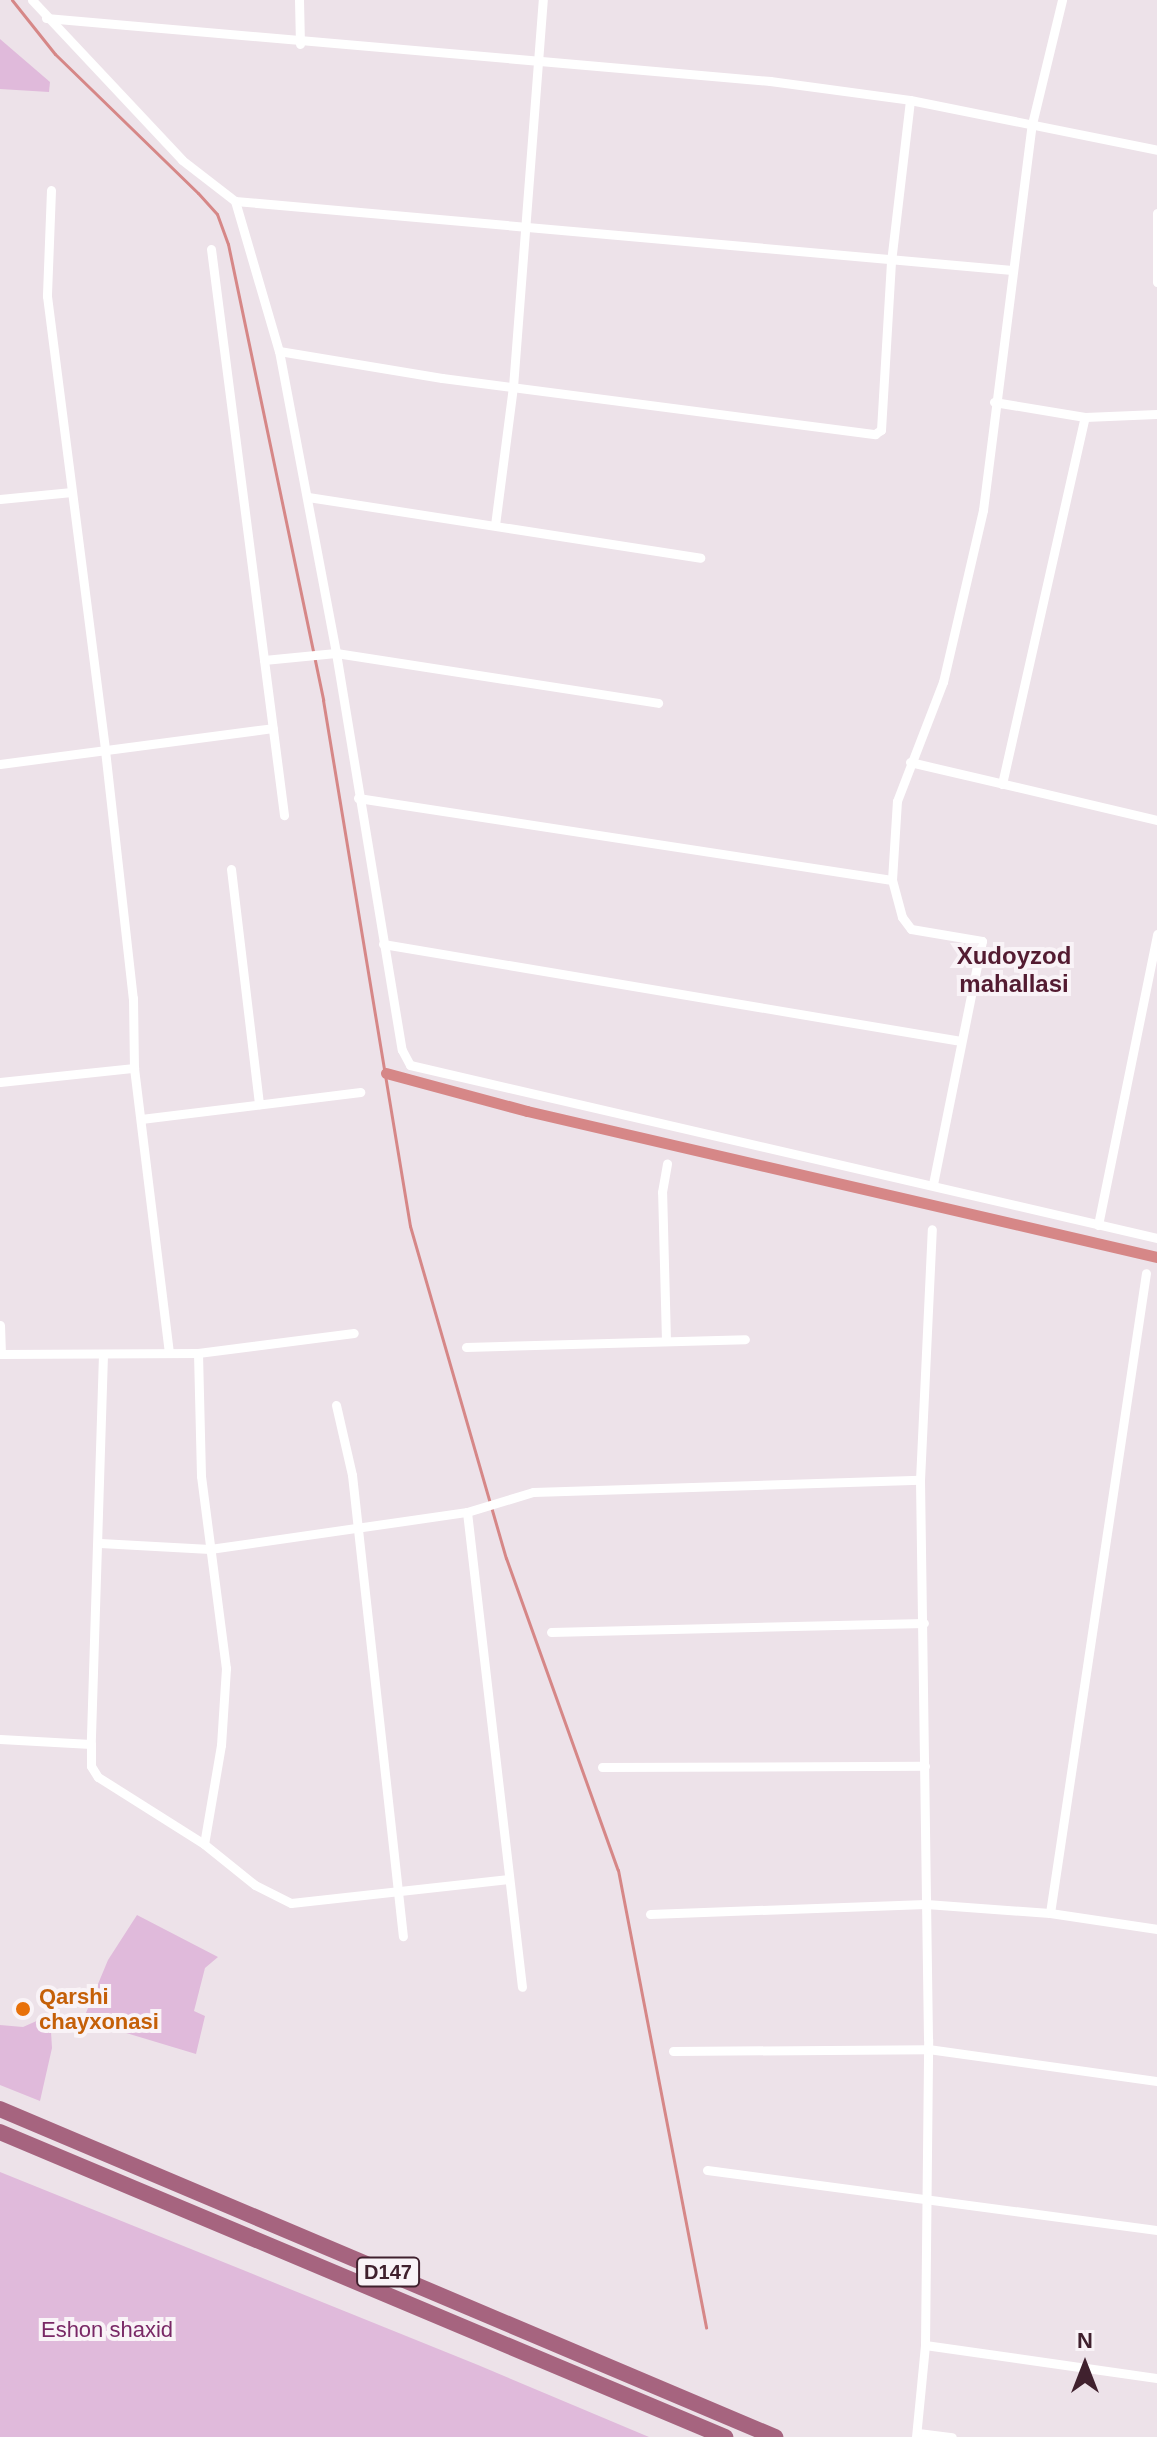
<!DOCTYPE html>
<html>
<head>
<meta charset="utf-8">
<style>
	body { margin:0 }
	#map { position:relative; width:1157px; height:2437px; overflow:hidden; background:#ede2e9; font-family:Arial,sans-serif }
	div>[style] { position:absolute }
	.green>* { inset:0; background:#e0badb }
	.stream>* { height:3px; margin:-1.5px; padding:0 1.5px; transform-origin:1.5px; border-radius:1.5px; background:#d68787 }
	.canal>* { height:11px; margin:-5.5px; padding:0 5.5px; transform-origin:5.5px; border-radius:5.5px; background:#d68787 }
	.minor>* { height:9px; margin:-4.5px; padding:0 4.5px; transform-origin:4.5px; border-radius:4.5px; background:#fff }
	.primary>* { height:16px; margin:-8px; padding:0 8px; transform-origin:8px; border-radius:8px; background:#a6647f }
	.dots>* { width:22px; height:22px; translate:-50% -50%; box-sizing:border-box; border:4px solid #f9f3f7; border-radius:50% }
	span { translate:-50% -50%; white-space:nowrap; text-align:center; line-height:1.15; -webkit-text-stroke:8px #f9f3f7; paint-order:stroke }
	.shield-label span { padding:2px 6px; background:#f9f3f7; border:2px solid; border-radius:6px; -webkit-text-stroke-width:0 }
	.shield-label { font-size:20px; color:#40212e; font-weight:700 }
	.food-label { font-size:22px; color:#c56008; font-weight:700 }
	.left { translate:0 -50%; text-align:left }
	.park-label { font-size:22px; color:#792866 }
	.neighbourhood-label { font-size:24px; color:#531b31; font-weight:700 }
	.north { position:absolute; left:1045px; top:2325px; width:80px; height:80px; -webkit-text-stroke:6px #f9f3f7; paint-order:stroke; rotate:0deg; font-size:22px; font-weight:700; line-height:32px; text-align:center; color:#40212e }
	.north::after { content:''; display:block; margin:auto; width:28px; height:36px; background:#40212e; clip-path:polygon(50% 0,100% 100%,50% 72%,0 100%) }
</style>
</head>
<body>
<div id="map">
	<div class="green">
		<i style="clip-path:polygon(0 39px,50px 82px,49px 92px,0 89px)"></i>
		<i style="clip-path:polygon(137px 1915px,218px 1957px,205px 1968px,194px 2011px,205px 2016px,196px 2054px,83px 2020px,108px 1960px)"></i>
		<i style="clip-path:polygon(50px 2015px,52px 2048px,40px 2101px,0 2085px,0 2025px,23px 2027px)"></i>
		<i style="clip-path:polygon(0 2172px,478px 2365px,649px 2437px,0 2437px)"></i>
	</div>
	<div class="stream">
		<i style="left:12px;top:0;width:69px;rotate:51.5deg"></i>
		<i style="left:55px;top:54px;width:199px;rotate:44.2deg"></i>
		<i style="left:198px;top:193px;width:28px;rotate:48deg"></i>
		<i style="left:217px;top:214px;width:32px;rotate:70deg"></i>
		<i style="left:228px;top:244px;width:466px;rotate:78.2deg"></i>
		<i style="left:323px;top:700px;width:533px;rotate:80.61deg"></i>
		<i style="left:410px;top:1226px;width:346px;rotate:73.9deg"></i>
		<i style="left:506px;top:1558px;width:331px;rotate:70.3deg"></i>
		<i style="left:618px;top:1870px;width:466px;rotate:79.1deg"></i>
	</div>
	<div class="canal">
		<i style="left:386px;top:1073px;width:146px;rotate:15.1deg"></i>
		<i style="left:527px;top:1111px;width:647px;rotate:13.05deg"></i>
	</div>
	<div class="minor">
		<i style="left:32px;top:0;width:219px;rotate:46.8deg"></i>
		<i style="left:182px;top:160px;width:67px;rotate:37.7deg"></i>
		<i style="left:235px;top:201px;width:156px;rotate:73.7deg"></i>
		<i style="left:279px;top:351px;width:307px;rotate:79.3deg"></i>
		<i style="left:336px;top:653px;width:402px;rotate:80.6deg"></i>
		<i style="left:402px;top:1050px;width:17px;rotate:62deg"></i>
		<i style="left:410px;top:1065px;width:767px;rotate:13.04deg"></i>
		<i style="left:299px;top:0;width:44px;rotate:88.7deg"></i>
		<i style="left:46px;top:18px;width:727px;rotate:4.97deg"></i>
		<i style="left:770px;top:81px;width:141px;rotate:7.7deg"></i>
		<i style="left:910px;top:100px;width:252px;rotate:11.4deg"></i>
		<i style="left:51px;top:190px;width:106px;rotate:92.2deg"></i>
		<i style="left:47px;top:296px;width:458px;rotate:82.7deg"></i>
		<i style="left:105px;top:750px;width:250px;rotate:83.6deg"></i>
		<i style="left:133px;top:998px;width:70px;rotate:89.2deg"></i>
		<i style="left:134px;top:1068px;width:286px;rotate:83deg"></i>
		<i style="left:235px;top:201px;width:780px;rotate:5.07deg"></i>
		<i style="left:1157px;top:213px;width:69px;rotate:90deg"></i>
		<i style="left:211px;top:249px;width:571px;rotate:82.65deg"></i>
		<i style="left:279px;top:351px;width:165px;rotate:9.4deg"></i>
		<i style="left:442px;top:378px;width:437px;rotate:7.4deg"></i>
		<i style="left:875px;top:434px;width:7px;rotate:-34deg"></i>
		<i style="left:881px;top:430px;width:168px;rotate:-86.6deg"></i>
		<i style="left:891px;top:262px;width:163px;rotate:-83.3deg"></i>
		<i style="left:994px;top:402px;width:92px;rotate:9.4deg"></i>
		<i style="left:1085px;top:417px;width:72px;rotate:-2.4deg"></i>
		<i style="left:308px;top:497px;width:397px;rotate:8.8deg"></i>
		<i style="left:0;top:499px;width:72px;rotate:-5.6deg"></i>
		<i style="left:495px;top:525px;width:139px;rotate:-82.6deg"></i>
		<i style="left:513px;top:387px;width:388px;rotate:-85.6deg"></i>
		<i style="left:264px;top:660px;width:72px;rotate:-5.6deg"></i>
		<i style="left:336px;top:653px;width:326px;rotate:8.8deg"></i>
		<i style="left:910px;top:762px;width:254px;rotate:13.2deg"></i>
		<i style="left:0;top:764px;width:275px;rotate:-7.5deg"></i>
		<i style="left:1002px;top:784px;width:376px;rotate:-77.3deg"></i>
		<i style="left:358px;top:798px;width:540px;rotate:8.73deg"></i>
		<i style="left:231px;top:869px;width:237px;rotate:83.2deg"></i>
		<i style="left:383px;top:944px;width:586px;rotate:9.53deg"></i>
		<i style="left:0;top:1082px;width:135px;rotate:-6deg"></i>
		<i style="left:141px;top:1119px;width:221px;rotate:-7deg"></i>
		<i style="left:933px;top:1184px;width:248px;rotate:-78.6deg"></i>
		<i style="left:982px;top:941px;width:72px;rotate:-170.4deg"></i>
		<i style="left:911px;top:929px;width:15px;rotate:-127deg"></i>
		<i style="left:902px;top:917px;width:38px;rotate:-105deg"></i>
		<i style="left:892px;top:880px;width:79px;rotate:-86.4deg"></i>
		<i style="left:897px;top:801px;width:128px;rotate:-68.9deg"></i>
		<i style="left:943px;top:682px;width:177px;rotate:-76.9deg"></i>
		<i style="left:983px;top:510px;width:389px;rotate:-82.8deg"></i>
		<i style="left:1032px;top:124px;width:128px;rotate:-76.4deg"></i>
		<i style="left:1098px;top:1225px;width:297px;rotate:-78.5deg"></i>
		<i style="left:0;top:1325px;width:29px;rotate:88deg"></i>
		<i style="left:666px;top:1341px;width:149px;rotate:-91.5deg"></i>
		<i style="left:662px;top:1192px;width:29px;rotate:-80deg"></i>
		<i style="left:466px;top:1347px;width:279px;rotate:-1.6deg"></i>
		<i style="left:198px;top:1353px;width:123px;rotate:88.6deg"></i>
		<i style="left:201px;top:1476px;width:194px;rotate:82.6deg"></i>
		<i style="left:226px;top:1668px;width:77px;rotate:93.7deg"></i>
		<i style="left:221px;top:1745px;width:100px;rotate:99.7deg"></i>
		<i style="left:0;top:1354px;width:198px;rotate:-0.3deg"></i>
		<i style="left:198px;top:1353px;width:157px;rotate:-7.3deg"></i>
		<i style="left:103px;top:1354px;width:390px;rotate:91.8deg"></i>
		<i style="left:91px;top:1744px;width:22px;rotate:90deg"></i>
		<i style="left:91px;top:1766px;width:13px;rotate:58deg"></i>
		<i style="left:98px;top:1777px;width:125px;rotate:32.3deg"></i>
		<i style="left:204px;top:1844px;width:65px;rotate:38.8deg"></i>
		<i style="left:255px;top:1885px;width:40px;rotate:26.6deg"></i>
		<i style="left:291px;top:1903px;width:219px;rotate:-6.3deg"></i>
		<i style="left:336px;top:1405px;width:72px;rotate:77.1deg"></i>
		<i style="left:352px;top:1475px;width:464px;rotate:83.7deg"></i>
		<i style="left:467px;top:1512px;width:478px;rotate:83.4deg"></i>
		<i style="left:100px;top:1543px;width:110px;rotate:3.1deg"></i>
		<i style="left:210px;top:1549px;width:260px;rotate:-8.2deg"></i>
		<i style="left:467px;top:1512px;width:69px;rotate:-16.9deg"></i>
		<i style="left:533px;top:1492px;width:387px;rotate:-1.8deg"></i>
		<i style="left:551px;top:1632px;width:373px;rotate:-1.4deg"></i>
		<i style="left:0;top:1739px;width:91px;rotate:3.1deg"></i>
		<i style="left:602px;top:1767px;width:323px;rotate:-0.2deg"></i>
		<i style="left:1050px;top:1913px;width:647px;rotate:-81.47deg"></i>
		<i style="left:650px;top:1914px;width:276px;rotate:-2.1deg"></i>
		<i style="left:926px;top:1904px;width:124px;rotate:4.2deg"></i>
		<i style="left:1050px;top:1913px;width:108px;rotate:8.5deg"></i>
		<i style="left:673px;top:2051px;width:255px;rotate:-0.4deg"></i>
		<i style="left:928px;top:2049px;width:231px;rotate:8deg"></i>
		<i style="left:707px;top:2170px;width:454px;rotate:7.6deg"></i>
		<i style="left:925px;top:2345px;width:234px;rotate:8.1deg"></i>
		<i style="left:918px;top:2433px;width:34px;rotate:7deg"></i>
		<i style="left:916px;top:2437px;width:92px;rotate:-84.4deg"></i>
		<i style="left:925px;top:2345px;width:306px;rotate:-89.4deg"></i>
		<i style="left:928px;top:2039px;width:559px;rotate:-90.82deg"></i>
		<i style="left:920px;top:1480px;width:251px;rotate:-87.3deg"></i>
	</div>
	<div class="primary">
		<i style="left:0;top:2109px;width:842px;rotate:22.94deg"></i>
		<i style="left:0;top:2132px;width:787px;rotate:22.82deg"></i>
	</div>
	<div class="dots">
		<i style="left:23px;top:2009px;background:#e8710a"></i>
	</div>
	<div class="shield-label">
		<span style="left:388px;top:2272px">D147</span>
	</div>
	<div class="food-label">
		<span class="left" style="left:39px;top:2009px">Qarshi<br>chayxonasi</span>
	</div>
	<div class="park-label">
		<span style="left:107px;top:2330px">Eshon shaxid</span>
	</div>
	<div class="neighbourhood-label">
		<span style="left:1014px;top:970px">Xudoyzod<br>mahallasi</span>
	</div>
	<div class="north">N</div>
</div>
</body>
</html>
